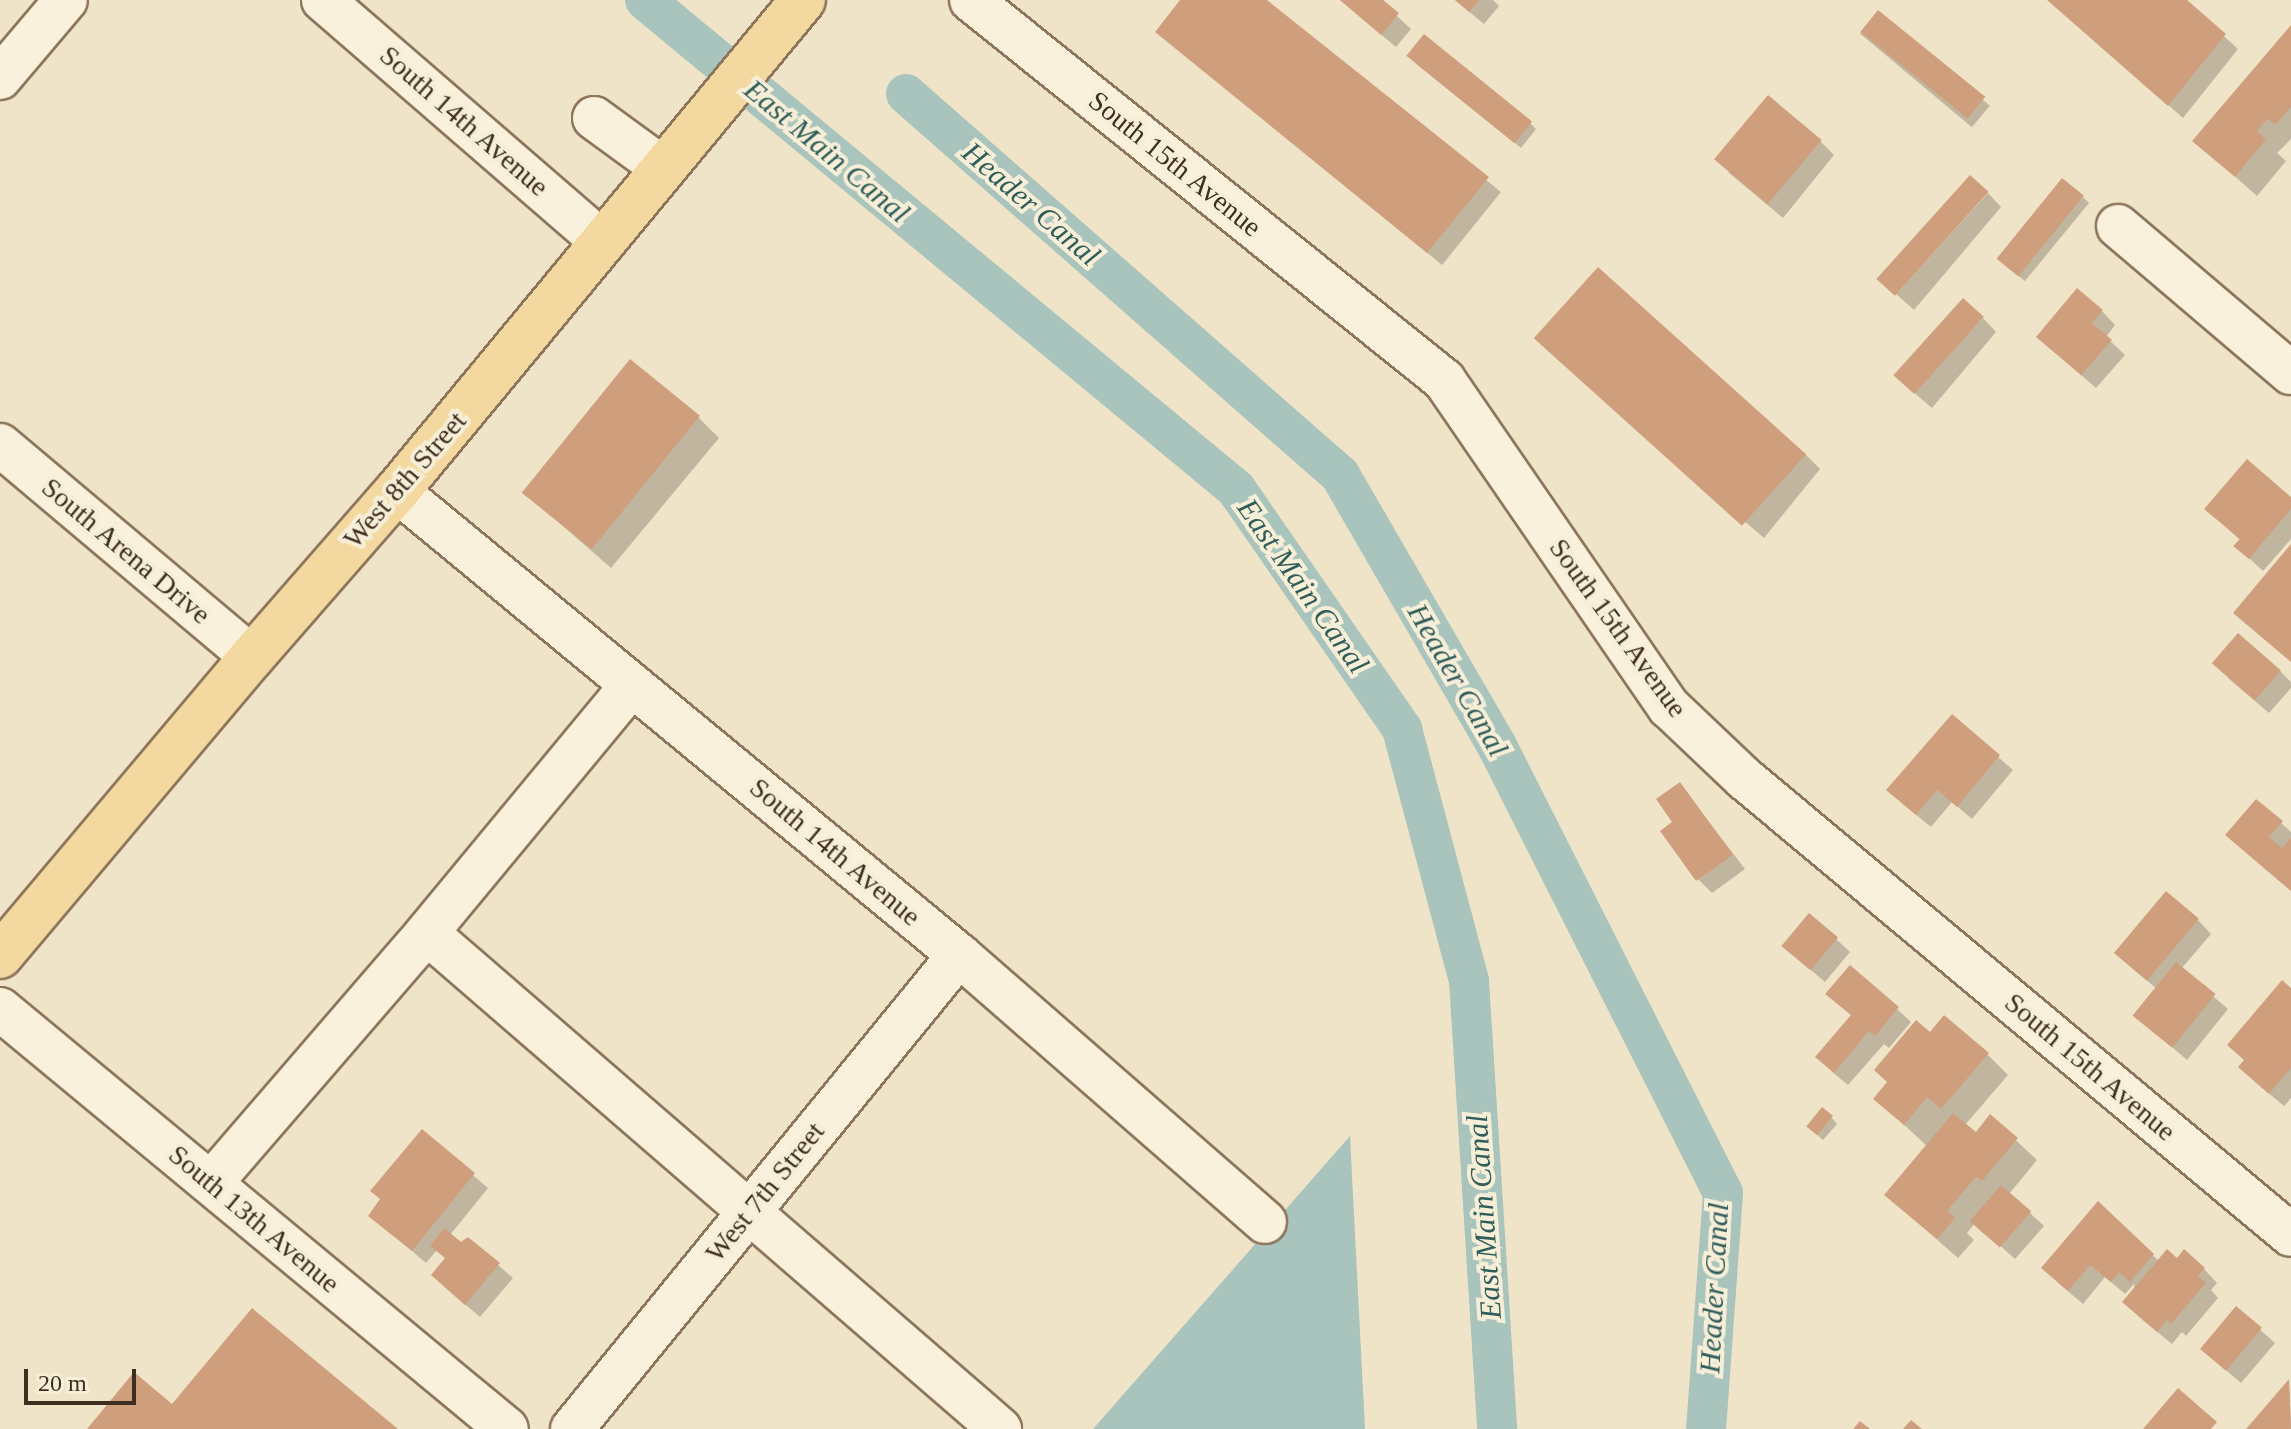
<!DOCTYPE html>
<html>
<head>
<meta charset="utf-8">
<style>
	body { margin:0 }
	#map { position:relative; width:2291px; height:1429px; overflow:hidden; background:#f0e4c8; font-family:Georgia,serif }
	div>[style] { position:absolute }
	.water>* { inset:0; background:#a9c4bc }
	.shadow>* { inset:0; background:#0003; transform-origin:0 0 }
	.canal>* { height:40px; margin:-20px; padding:0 20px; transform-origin:20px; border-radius:20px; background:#a9c4bc }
	.building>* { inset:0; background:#cf9f7d; transform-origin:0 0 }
	.roads { filter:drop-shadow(2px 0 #8d765c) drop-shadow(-2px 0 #8d765c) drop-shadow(0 2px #8d765c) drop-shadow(0 -2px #8d765c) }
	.minor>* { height:42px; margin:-21px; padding:0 21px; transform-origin:21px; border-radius:21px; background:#faf1dc }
	.major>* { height:44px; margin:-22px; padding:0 22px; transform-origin:22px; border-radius:22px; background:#f3d9a0 }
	span { translate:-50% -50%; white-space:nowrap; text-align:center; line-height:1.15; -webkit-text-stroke:8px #f7eed8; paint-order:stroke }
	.street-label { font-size:28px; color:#3d2e20 }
	.water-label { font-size:30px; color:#2f5d5a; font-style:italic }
	.scale { position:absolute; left:24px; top:1369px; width:112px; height:36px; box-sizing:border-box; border:4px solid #3d2e20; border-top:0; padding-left:10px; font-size:24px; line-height:28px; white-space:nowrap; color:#3d2e20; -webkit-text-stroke:6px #f7eed8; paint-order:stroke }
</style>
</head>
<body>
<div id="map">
	<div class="water">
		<i style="clip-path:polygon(1350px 1136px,1365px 1429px,1093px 1429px)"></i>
	</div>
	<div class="shadow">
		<i style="clip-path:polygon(1183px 0,1263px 0,1501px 192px,1442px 265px,1158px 32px)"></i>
		<i style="clip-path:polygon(1340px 0,1380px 0,1411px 29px,1396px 47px)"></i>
		<i style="clip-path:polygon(1455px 0,1493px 0,1499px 6px,1484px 24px)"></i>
		<i style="clip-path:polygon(2048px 0,2184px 0,2238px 49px,2183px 118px)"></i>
		<i style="left:1878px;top:12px;width:146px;height:28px;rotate:40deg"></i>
		<i style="clip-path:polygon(2291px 28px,2291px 139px,2277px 153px,2286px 161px,2257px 196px,2195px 141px)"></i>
		<i style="clip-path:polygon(1415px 63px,1530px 123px,1536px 129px,1521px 148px)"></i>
		<i style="clip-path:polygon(1820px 141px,1834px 155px,1783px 218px,1728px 172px)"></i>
		<i style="clip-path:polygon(1988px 193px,2001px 207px,1914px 310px,1896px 294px)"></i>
		<i style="clip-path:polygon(2083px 197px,2089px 203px,2025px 281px,2005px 265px)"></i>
		<i style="clip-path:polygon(2102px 311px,2115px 325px,2106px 337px,2125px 355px,2096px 388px,2052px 350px)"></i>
		<i style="clip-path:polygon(1983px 318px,1996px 332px,1932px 408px,1912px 391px)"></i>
		<i style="clip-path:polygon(1554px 356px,1806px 455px,1820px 469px,1764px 538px)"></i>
		<i style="clip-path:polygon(698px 417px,719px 438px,611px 568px,523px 491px)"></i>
		<i style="clip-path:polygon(2291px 500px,2291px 539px,2263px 571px,2236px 546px,2241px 541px,2207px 509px)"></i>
		<i style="clip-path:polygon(2280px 671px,2291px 682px,2291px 688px,2269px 713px,2228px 678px)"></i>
		<i style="clip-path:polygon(1952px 717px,2013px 770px,1972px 819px,1952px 802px,1931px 827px,1903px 804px)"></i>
		<i style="clip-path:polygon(1680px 784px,1745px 869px,1712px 893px,1698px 879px)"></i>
		<i style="clip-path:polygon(2256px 801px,2291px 832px,2291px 890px,2242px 848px)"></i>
		<i style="clip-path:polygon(2198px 920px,2211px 934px,2181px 969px,2228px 1009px,2187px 1060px,2136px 1016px,2157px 989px,2130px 966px)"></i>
		<i style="clip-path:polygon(1836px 939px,1850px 952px,1825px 982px,1798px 959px)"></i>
		<i style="clip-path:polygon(2291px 990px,2291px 1098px,2284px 1106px,2254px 1081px)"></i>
		<i style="clip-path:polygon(1842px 1007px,1897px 1009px,1911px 1022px,1889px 1048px,1884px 1044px,1848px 1085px,1831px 1071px,1852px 1016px)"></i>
		<i style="clip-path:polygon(1931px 1034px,1987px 1054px,2008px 1075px,1965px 1125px,1976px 1134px,1991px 1117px,2037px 1160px,2009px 1194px,2044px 1226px,2015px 1259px,1975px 1223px,1967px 1233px,1974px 1240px,1958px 1258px,1886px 1195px,1927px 1146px,1876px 1099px)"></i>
		<i style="clip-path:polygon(1831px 1117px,1837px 1124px,1823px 1140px,1814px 1132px)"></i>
		<i style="clip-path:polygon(422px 1132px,488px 1188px,450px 1235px,461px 1244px,468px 1239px,513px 1278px,480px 1317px,447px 1289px,446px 1259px,437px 1250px,426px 1263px,370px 1215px)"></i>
		<i style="clip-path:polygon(2098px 1204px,2159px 1261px,2177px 1260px,2204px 1269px,2217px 1283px,2211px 1290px,2218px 1298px,2186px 1336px,2182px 1332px,2172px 1344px,2138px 1316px,2134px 1284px,2125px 1294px,2105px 1277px,2083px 1304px,2057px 1282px)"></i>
		<i style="clip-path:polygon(2236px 1308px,2275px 1343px,2241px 1383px,2216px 1362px)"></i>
		<i style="clip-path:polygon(2289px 1382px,2291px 1429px,2249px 1429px)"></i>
	</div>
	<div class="canal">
		<i style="left:645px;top:0;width:767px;rotate:39.6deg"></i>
		<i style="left:1236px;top:489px;width:292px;rotate:55.3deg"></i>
		<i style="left:1402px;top:729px;width:261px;rotate:75.1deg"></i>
		<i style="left:1469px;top:981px;width:449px;rotate:86.4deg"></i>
		<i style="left:906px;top:94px;width:578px;rotate:41.28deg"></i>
		<i style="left:1340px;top:475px;width:313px;rotate:59.9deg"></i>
		<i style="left:1497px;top:746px;width:501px;rotate:63.18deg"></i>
		<i style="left:1723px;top:1193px;width:237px;rotate:94.1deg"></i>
	</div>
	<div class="building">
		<i style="clip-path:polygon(1180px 0,1267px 0,1489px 177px,1427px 253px,1155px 32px)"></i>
		<i style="clip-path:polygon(1340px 0,1383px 0,1399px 13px,1381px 35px)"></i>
		<i style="clip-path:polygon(1455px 0,1479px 0,1469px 12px)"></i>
		<i style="clip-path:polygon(2047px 0,2187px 0,2226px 34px,2168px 106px)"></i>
		<i style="left:1878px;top:10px;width:138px;height:28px;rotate:39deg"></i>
		<i style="clip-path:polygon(2291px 25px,2291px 107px,2275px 125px,2268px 119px,2257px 131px,2266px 139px,2235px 177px,2192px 141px)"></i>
		<i style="left:1424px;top:34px;width:139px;height:28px;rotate:39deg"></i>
		<i style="left:1768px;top:95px;width:70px;height:84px;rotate:40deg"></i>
		<i style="left:1970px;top:175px;width:25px;height:140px;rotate:42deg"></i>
		<i style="left:2062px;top:178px;width:28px;height:104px;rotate:39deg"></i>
		<i style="left:1598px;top:267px;width:280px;height:96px;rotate:42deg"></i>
		<i style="clip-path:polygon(2077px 288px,2103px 310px,2092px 323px,2112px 340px,2081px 375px,2036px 337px)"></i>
		<i style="left:1963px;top:298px;width:28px;height:104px;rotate:42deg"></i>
		<i style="left:630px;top:359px;width:90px;height:172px;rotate:39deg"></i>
		<i style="clip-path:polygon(2247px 459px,2291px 497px,2291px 509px,2249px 559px,2233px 546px,2240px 539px,2204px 509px)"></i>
		<i style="clip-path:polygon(2291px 544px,2291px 662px,2233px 613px)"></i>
		<i style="left:2238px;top:633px;width:57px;height:40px;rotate:41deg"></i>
		<i style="clip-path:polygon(1952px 714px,2000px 755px,1957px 807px,1937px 790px,1916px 815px,1886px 790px)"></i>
		<i style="clip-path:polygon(1680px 782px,1733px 855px,1696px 881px,1660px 831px,1672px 822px,1656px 799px)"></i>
		<i style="clip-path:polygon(2256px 799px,2283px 821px,2269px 837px,2282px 848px,2291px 838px,2291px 891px,2225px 835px)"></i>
		<i style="left:2166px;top:891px;width:43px;height:81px;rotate:40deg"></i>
		<i style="left:1809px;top:913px;width:38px;height:43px;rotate:40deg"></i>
		<i style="left:2176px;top:962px;width:51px;height:69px;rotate:39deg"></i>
		<i style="clip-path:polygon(1850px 965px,1899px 1007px,1875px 1036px,1869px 1031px,1834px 1073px,1815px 1057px,1851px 1015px,1825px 994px)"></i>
		<i style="clip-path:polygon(2282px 980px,2291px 988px,2291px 1068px,2269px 1094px,2238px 1067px,2244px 1060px,2227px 1045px)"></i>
		<i style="clip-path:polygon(1944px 1015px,1989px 1053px,1941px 1109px,1927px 1097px,1904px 1125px,1873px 1099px,1887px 1082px,1874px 1070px,1916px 1020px,1930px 1032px)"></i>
		<i style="left:1822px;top:1107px;width:14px;height:25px;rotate:39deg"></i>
		<i style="clip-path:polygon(1953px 1113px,1976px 1132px,1990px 1114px,2018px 1138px,1982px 1181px,1976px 1177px,1947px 1211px,1955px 1218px,1937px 1239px,1884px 1195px)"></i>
		<i style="clip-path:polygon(422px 1129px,475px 1173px,412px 1251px,368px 1216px,380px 1199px,370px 1191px)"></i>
		<i style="left:2001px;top:1185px;width:40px;height:48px;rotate:41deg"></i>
		<i style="clip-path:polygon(2098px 1201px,2154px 1254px,2130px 1282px,2119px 1272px,2111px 1282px,2090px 1265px,2068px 1291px,2041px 1268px)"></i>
		<i style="clip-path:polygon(444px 1228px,461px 1242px,468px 1237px,500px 1263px,465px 1305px,431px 1275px,445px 1258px,430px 1246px)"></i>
		<i style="clip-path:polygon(2167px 1249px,2177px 1258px,2184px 1249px,2205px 1268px,2198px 1276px,2206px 1283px,2171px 1324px,2167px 1320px,2157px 1332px,2122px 1302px)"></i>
		<i style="left:2236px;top:1306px;width:34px;height:56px;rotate:40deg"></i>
		<i style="clip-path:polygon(252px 1308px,398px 1429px,87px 1429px,134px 1372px,172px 1404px)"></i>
		<i style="clip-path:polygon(2289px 1379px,2291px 1429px,2246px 1429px)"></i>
		<i style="clip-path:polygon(2178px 1388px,2217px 1422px,2211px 1429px,2143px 1429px)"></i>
		<i style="clip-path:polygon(1911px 1420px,1922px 1429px,1903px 1429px)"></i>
		<i style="clip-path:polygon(1860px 1421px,1870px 1429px,1853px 1429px)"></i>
	</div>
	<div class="roads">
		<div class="minor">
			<i style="left:323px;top:0;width:371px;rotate:40.9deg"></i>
			<i style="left:971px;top:0;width:607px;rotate:38.78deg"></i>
			<i style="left:1444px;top:380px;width:397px;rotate:55.5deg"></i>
			<i style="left:1669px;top:707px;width:105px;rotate:43.5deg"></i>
			<i style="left:1745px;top:779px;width:711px;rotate:39.87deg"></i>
			<i style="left:0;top:78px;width:102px;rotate:-49.8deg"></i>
			<i style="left:594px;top:118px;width:87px;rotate:36.1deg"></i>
			<i style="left:2118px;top:226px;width:227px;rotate:40.4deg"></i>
			<i style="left:0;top:445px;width:329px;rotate:40.1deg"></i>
			<i style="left:397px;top:491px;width:729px;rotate:39.54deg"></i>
			<i style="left:959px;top:955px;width:406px;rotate:41.1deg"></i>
			<i style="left:427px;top:933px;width:758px;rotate:40.88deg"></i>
			<i style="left:0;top:1009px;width:658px;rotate:39.64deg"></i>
			<i style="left:211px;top:1183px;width:312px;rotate:-49.2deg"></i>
			<i style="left:415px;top:947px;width:340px;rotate:-50.4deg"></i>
			<i style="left:572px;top:1429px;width:612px;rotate:-50.77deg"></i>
		</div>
		<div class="major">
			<i style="left:0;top:956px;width:391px;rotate:-49.9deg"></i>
			<i style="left:252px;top:657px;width:220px;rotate:-48.9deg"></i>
			<i style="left:397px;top:491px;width:637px;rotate:-50.41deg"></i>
		</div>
	</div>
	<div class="street-label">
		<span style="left:464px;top:121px;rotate:41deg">South 14th Avenue</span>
		<span style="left:1175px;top:164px;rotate:39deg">South 15th Avenue</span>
		<span style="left:405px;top:480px;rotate:-49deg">West 8th Street</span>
		<span style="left:126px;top:551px;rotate:40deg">South Arena Drive</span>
		<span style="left:1618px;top:628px;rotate:54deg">South 15th Avenue</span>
		<span style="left:835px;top:852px;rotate:40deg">South 14th Avenue</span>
		<span style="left:2090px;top:1067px;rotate:40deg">South 15th Avenue</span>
		<span style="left:765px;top:1192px;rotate:-51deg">West 7th Street</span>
		<span style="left:254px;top:1219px;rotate:40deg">South 13th Avenue</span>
	</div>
	<div class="water-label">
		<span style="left:827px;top:151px;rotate:40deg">East Main Canal</span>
		<span style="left:1031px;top:204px;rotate:41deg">Header Canal</span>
		<span style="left:1303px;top:586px;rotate:55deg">East Main Canal</span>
		<span style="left:1458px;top:680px;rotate:60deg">Header Canal</span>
		<span style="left:1484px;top:1217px;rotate:-94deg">East Main Canal</span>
		<span style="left:1714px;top:1288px;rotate:-87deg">Header Canal</span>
	</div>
	<div class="scale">20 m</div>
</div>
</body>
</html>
